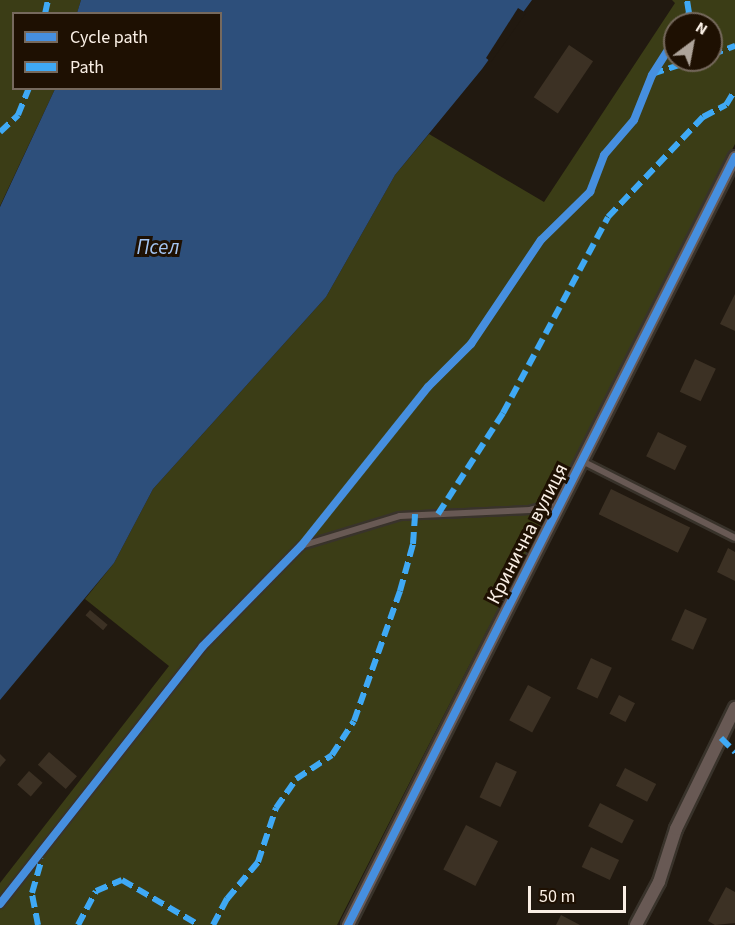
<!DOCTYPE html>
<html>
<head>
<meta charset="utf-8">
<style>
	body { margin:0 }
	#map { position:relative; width:735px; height:925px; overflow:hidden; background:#211910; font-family:"Source Sans 3",sans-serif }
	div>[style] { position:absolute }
	.green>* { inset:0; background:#3b3d16 }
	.water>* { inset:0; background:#2d4f7b }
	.pier>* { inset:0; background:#211910 }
	.building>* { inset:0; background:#3c3124; transform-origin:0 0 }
	.roads { filter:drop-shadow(2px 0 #39332b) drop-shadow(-2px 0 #39332b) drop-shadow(0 2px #39332b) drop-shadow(0 -2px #39332b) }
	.lane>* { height:6px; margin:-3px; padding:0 3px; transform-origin:3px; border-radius:3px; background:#685954 }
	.street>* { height:12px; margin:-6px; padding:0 6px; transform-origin:6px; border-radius:6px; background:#685954 }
	.quiet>* { height:6px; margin-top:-3px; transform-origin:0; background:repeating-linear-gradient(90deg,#3fa9f5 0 12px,transparent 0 18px) }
	.cycleway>* { height:8px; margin:-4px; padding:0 4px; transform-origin:4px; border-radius:4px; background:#468fdf }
	span { translate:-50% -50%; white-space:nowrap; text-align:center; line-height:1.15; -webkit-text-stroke:6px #1e1002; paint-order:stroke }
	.street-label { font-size:20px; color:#faefe5 }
	.water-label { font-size:21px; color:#a3c5f3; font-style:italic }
	.legend { position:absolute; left:12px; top:12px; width:210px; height:78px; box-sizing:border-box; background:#1e1002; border:2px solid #76695d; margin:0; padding:8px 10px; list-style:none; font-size:18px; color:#faefe5 }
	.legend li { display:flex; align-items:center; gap:12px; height:30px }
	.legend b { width:30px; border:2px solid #76695d }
	.north { position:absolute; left:663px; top:12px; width:60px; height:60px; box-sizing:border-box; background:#1e1002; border:2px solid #76695d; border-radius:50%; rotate:32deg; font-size:16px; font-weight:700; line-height:24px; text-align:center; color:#faefe5 }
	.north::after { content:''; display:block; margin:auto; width:21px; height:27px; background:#aea49a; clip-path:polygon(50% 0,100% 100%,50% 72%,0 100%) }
	.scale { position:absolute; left:528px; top:886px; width:98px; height:27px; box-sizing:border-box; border:3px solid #faefe5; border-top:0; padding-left:8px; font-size:18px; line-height:21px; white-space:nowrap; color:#faefe5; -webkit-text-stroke:4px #1e1002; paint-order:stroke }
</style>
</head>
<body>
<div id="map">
	<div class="green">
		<i style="clip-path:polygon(0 0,81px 0,77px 13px,14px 14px,14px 88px,55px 89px,0 206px)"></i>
		<i style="clip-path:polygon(evenodd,672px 0,735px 0,735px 144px,337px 925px,0 925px,0 883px,169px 666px,85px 599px,114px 563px,153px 489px,326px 297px,395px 175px,429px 134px,544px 202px,675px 3px,672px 0,675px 24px,711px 24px,711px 60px,675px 60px,675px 24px)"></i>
	</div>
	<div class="water">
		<i style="clip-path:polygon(81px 0,532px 0,482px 69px,395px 175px,326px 297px,153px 489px,114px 563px,0 700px,0 207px,55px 89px,220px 88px,220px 14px,77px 13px)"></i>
	</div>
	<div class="pier">
		<i style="clip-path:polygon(518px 8px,526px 13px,491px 62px,486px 58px)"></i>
	</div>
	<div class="building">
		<i style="left:569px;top:45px;width:29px;height:63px;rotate:34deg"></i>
		<i style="clip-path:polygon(735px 294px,735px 331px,720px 324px)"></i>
		<i style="left:695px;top:359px;width:23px;height:36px;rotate:25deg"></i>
		<i style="left:658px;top:432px;width:32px;height:27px;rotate:26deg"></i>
		<i style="left:611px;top:489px;width:88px;height:28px;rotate:26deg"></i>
		<i style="clip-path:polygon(728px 548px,735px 552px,735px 581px,717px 572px)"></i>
		<i style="left:685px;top:609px;width:24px;height:34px;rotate:24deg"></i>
		<i style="left:90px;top:610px;width:23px;height:7px;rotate:40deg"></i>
		<i style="left:591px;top:658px;width:23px;height:34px;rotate:25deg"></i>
		<i style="left:528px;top:685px;width:26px;height:40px;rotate:28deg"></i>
		<i style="left:619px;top:695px;width:18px;height:21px;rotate:27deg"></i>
		<i style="left:49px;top:752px;width:37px;height:17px;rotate:41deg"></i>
		<i style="clip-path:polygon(0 754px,6px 760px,0 767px)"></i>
		<i style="left:496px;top:762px;width:23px;height:39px;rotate:25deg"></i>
		<i style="left:625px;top:768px;width:35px;height:20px;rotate:27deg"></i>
		<i style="left:29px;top:771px;width:18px;height:18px;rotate:41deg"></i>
		<i style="left:600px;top:803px;width:38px;height:26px;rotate:27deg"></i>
		<i style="left:466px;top:825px;width:36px;height:50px;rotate:27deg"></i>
		<i style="left:591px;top:847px;width:31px;height:22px;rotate:25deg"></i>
		<i style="clip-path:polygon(726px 887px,735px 892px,735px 923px,715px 925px,708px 921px)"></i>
		<i style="clip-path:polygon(561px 915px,580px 925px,556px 925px)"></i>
	</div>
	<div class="roads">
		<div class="lane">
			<i style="left:584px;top:462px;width:169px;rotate:26.7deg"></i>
			<i style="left:0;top:904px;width:328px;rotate:-51.8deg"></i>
			<i style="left:203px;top:646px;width:140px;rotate:-45.6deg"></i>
			<i style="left:301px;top:546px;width:103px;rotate:-16.9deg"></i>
			<i style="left:400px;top:516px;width:130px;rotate:-2.6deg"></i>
			<i style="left:530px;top:510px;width:32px;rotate:-16deg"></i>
		</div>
		<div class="street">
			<i style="left:348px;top:925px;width:860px;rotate:-63.26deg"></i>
			<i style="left:636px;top:925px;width:49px;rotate:-61.9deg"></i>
			<i style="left:659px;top:882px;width:56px;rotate:-72.2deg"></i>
			<i style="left:676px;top:829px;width:135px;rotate:-64deg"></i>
		</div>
	</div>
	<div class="quiet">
		<i style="left:45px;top:14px;width:14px;rotate:-78deg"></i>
		<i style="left:684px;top:24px;width:12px;rotate:-66deg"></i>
		<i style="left:689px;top:13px;width:13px;rotate:-99deg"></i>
		<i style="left:711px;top:55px;width:26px;rotate:-21deg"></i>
		<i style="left:652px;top:74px;width:44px;rotate:-18.4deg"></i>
		<i style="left:0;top:132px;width:25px;rotate:-43deg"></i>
		<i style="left:18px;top:115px;width:29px;rotate:-68deg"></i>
		<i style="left:438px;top:514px;width:120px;rotate:-57.2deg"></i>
		<i style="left:503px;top:413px;width:222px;rotate:-61.8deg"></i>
		<i style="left:608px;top:217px;width:138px;rotate:-46.5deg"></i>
		<i style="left:703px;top:117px;width:26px;rotate:-28deg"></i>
		<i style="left:726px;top:105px;width:17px;rotate:-59deg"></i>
		<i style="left:721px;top:738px;width:20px;rotate:45deg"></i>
		<i style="left:38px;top:925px;width:33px;rotate:-101deg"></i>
		<i style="left:32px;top:893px;width:36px;rotate:-74deg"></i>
		<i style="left:78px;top:925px;width:38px;rotate:-62deg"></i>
		<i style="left:96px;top:891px;width:28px;rotate:-23deg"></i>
		<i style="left:122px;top:880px;width:89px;rotate:30.3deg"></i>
		<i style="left:213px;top:925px;width:30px;rotate:-62deg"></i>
		<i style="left:227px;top:899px;width:48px;rotate:-50deg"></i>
		<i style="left:258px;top:862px;width:57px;rotate:-71.6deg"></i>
		<i style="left:276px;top:808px;width:35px;rotate:-55deg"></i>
		<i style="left:296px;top:779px;width:43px;rotate:-33.7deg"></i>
		<i style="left:332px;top:755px;width:40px;rotate:-57.1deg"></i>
		<i style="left:354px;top:721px;width:138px;rotate:-70.5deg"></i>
		<i style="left:400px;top:591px;width:49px;rotate:-74.5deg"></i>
		<i style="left:413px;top:544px;width:30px;rotate:-86deg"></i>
	</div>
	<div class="cycleway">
		<i style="left:0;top:904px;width:328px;rotate:-51.8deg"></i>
		<i style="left:203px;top:646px;width:140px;rotate:-45.6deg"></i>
		<i style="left:301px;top:546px;width:203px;rotate:-51.4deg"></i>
		<i style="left:428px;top:387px;width:61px;rotate:-45deg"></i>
		<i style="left:471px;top:344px;width:125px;rotate:-56.1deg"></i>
		<i style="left:541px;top:240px;width:69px;rotate:-44.4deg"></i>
		<i style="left:590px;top:192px;width:40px;rotate:-69deg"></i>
		<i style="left:604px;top:155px;width:46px;rotate:-49.4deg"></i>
		<i style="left:634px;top:120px;width:48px;rotate:-68.2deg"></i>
		<i style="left:652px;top:75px;width:43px;rotate:-57.4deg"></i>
		<i style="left:348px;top:925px;width:860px;rotate:-63.26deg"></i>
	</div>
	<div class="street-label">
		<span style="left:528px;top:534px;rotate:-63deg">Кринична вулиця</span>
	</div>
	<div class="water-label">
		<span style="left:158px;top:247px">Псел</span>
	</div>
	<ul class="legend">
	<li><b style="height:8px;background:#468fdf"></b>Cycle path</li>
	<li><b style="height:8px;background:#3fa9f5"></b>Path</li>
	</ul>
	<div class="north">N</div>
	<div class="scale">50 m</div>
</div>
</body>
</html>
